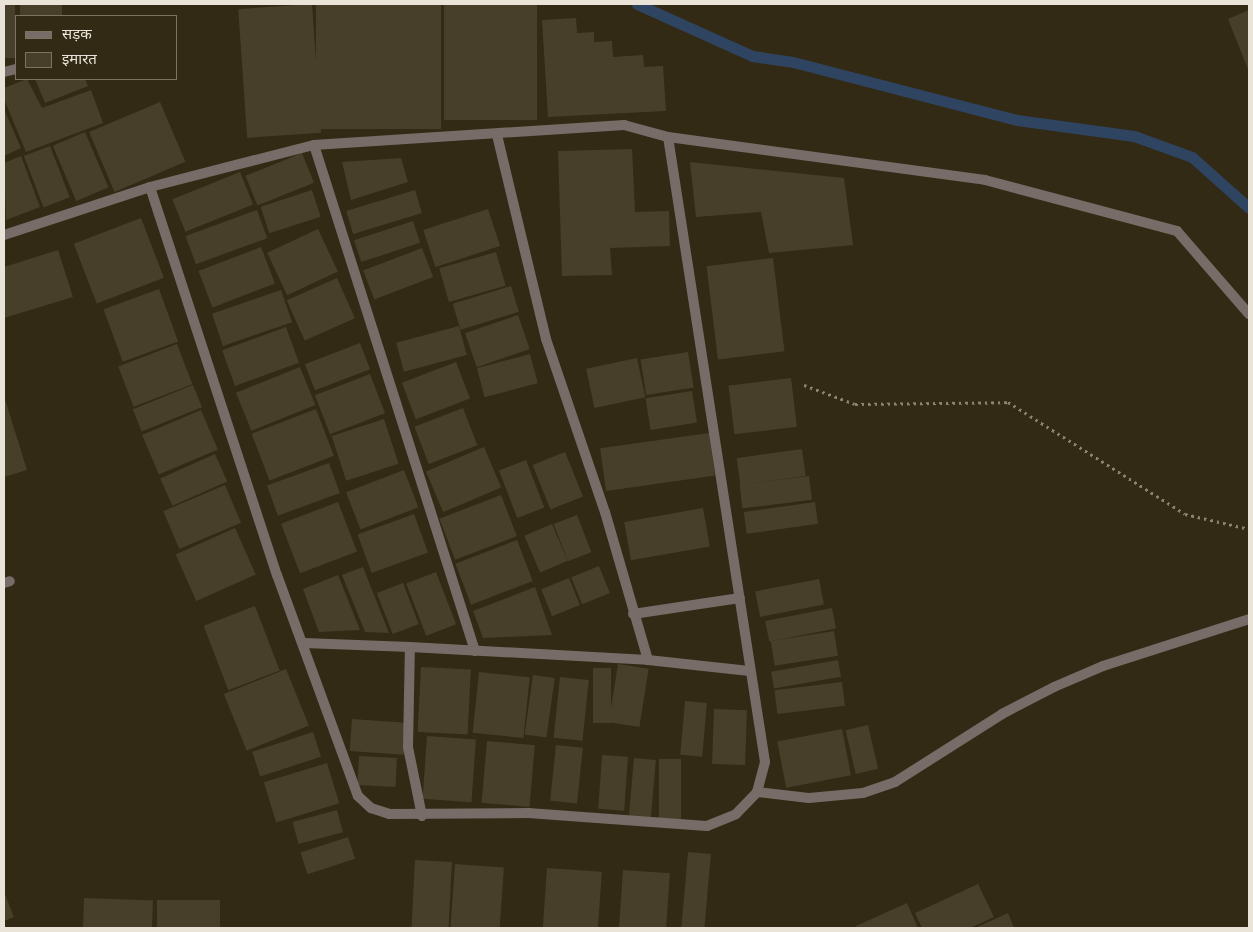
<!DOCTYPE html>
<html>
<head>
<meta charset="utf-8">
<style>
	body { margin:0 }
	#map { position:relative; width:1253px; height:932px; overflow:hidden; background:#322a15; font-family:"Sofia Sans Condensed","Noto Sans Devanagari",sans-serif }
	div>[style] { position:absolute }
	.stream>* { height:11px; margin:-5.5px; padding:0 5.5px; transform-origin:5.5px; border-radius:5.5px; background:#2f4461 }
	.building>* { inset:0; background:#473f29; transform-origin:0 0 }
	.path>* { height:3px; margin-top:-1.5px; transform-origin:0; background:repeating-linear-gradient(90deg,#8a8372 0 2.5px,transparent 0 6.5px) }
	.street>* { height:10px; margin:-5px; padding:0 5px; transform-origin:5px; border-radius:5px; background:#776c67 }
	span { translate:-50% -50%; white-space:nowrap; text-align:center; line-height:1.15; -webkit-text-stroke:5px #322a15; paint-order:stroke }
	.frame { position:absolute; inset:0; border:5px solid #e9e4d7; pointer-events:none }
	.legend { position:absolute; left:15px; top:15px; width:162px; height:65px; box-sizing:border-box; background:#322a15; border:1px solid #7b7463; margin:0; padding:6px 9px; list-style:none; font-size:15px; color:#e9e4d7 }
	.legend li { display:flex; align-items:center; gap:10px; height:25px }
	.legend b { width:25px; border:1px solid #7b7463 }
</style>
</head>
<body>
<div id="map">
	<div class="stream">
		<i style="left:637px;top:4px;width:126px;rotate:24.3deg"></i>
		<i style="left:752px;top:56px;width:41px;rotate:8.3deg"></i>
		<i style="left:793px;top:62px;width:231px;rotate:14.5deg"></i>
		<i style="left:1017px;top:120px;width:118px;rotate:7.8deg"></i>
		<i style="left:1134px;top:136px;width:62px;rotate:19.9deg"></i>
		<i style="left:1192px;top:157px;width:76px;rotate:41.8deg"></i>
	</div>
	<div class="building">
		<i style="left:4px;top:4px;width:11px;height:54px"></i>
		<i style="left:20px;top:4px;width:42px;height:12px"></i>
		<i style="left:312px;top:4px;width:129px;height:74px;rotate:86deg"></i>
		<i style="left:316px;top:4px;width:125px;height:125px"></i>
		<i style="left:444px;top:4px;width:93px;height:116px"></i>
		<i style="clip-path:polygon(1249px 10px,1249px 72px,1228px 19px)"></i>
		<i style="clip-path:polygon(576px 18px,577px 33px,594px 32px,594px 42px,612px 41px,613px 57px,643px 55px,644px 67px,663px 66px,666px 111px,548px 117px,542px 20px)"></i>
		<i style="clip-path:polygon(27px 79px,42px 108px,91px 90px,103px 123px,26px 152px,4px 99px,4px 88px)"></i>
		<i style="clip-path:polygon(35px 79px,85px 79px,88px 86px,45px 103px)"></i>
		<i style="left:160px;top:102px;width:65px;height:77px;rotate:67deg"></i>
		<i style="clip-path:polygon(4px 109px,21px 148px,4px 156px)"></i>
		<i style="left:85px;top:132px;width:60px;height:35px;rotate:67deg"></i>
		<i style="left:50px;top:146px;width:55px;height:28px;rotate:69deg"></i>
		<i style="clip-path:polygon(632px 149px,635px 212px,669px 211px,670px 246px,610px 248px,612px 275px,562px 276px,558px 151px)"></i>
		<i style="left:302px;top:153px;width:32px;height:61px;rotate:68deg"></i>
		<i style="clip-path:polygon(21px 156px,40px 207px,6px 220px,4px 163px)"></i>
		<i style="clip-path:polygon(401px 158px,408px 182px,351px 200px,342px 162px)"></i>
		<i style="clip-path:polygon(690px 162px,844px 178px,853px 245px,769px 253px,761px 212px,696px 217px)"></i>
		<i style="left:240px;top:172px;width:35px;height:73px;rotate:68deg"></i>
		<i style="left:312px;top:190px;width:28px;height:54px;rotate:72deg"></i>
		<i style="left:415px;top:190px;width:24px;height:72px;rotate:73deg"></i>
		<i style="left:488px;top:209px;width:39px;height:68px;rotate:72deg"></i>
		<i style="left:257px;top:210px;width:30px;height:76px;rotate:70deg"></i>
		<i style="left:141px;top:218px;width:64px;height:72px;rotate:69deg"></i>
		<i style="left:413px;top:221px;width:23px;height:62px;rotate:72deg"></i>
		<i style="left:318px;top:229px;width:47px;height:56px;rotate:65deg"></i>
		<i style="left:261px;top:247px;width:39px;height:67px;rotate:69deg"></i>
		<i style="left:422px;top:248px;width:31px;height:63px;rotate:69deg"></i>
		<i style="clip-path:polygon(58px 250px,73px 297px,4px 318px,4px 267px)"></i>
		<i style="left:496px;top:252px;width:35px;height:59px;rotate:74deg"></i>
		<i style="left:773px;top:258px;width:94px;height:67px;rotate:83deg"></i>
		<i style="left:337px;top:278px;width:44px;height:55px;rotate:66deg"></i>
		<i style="left:511px;top:286px;width:27px;height:61px;rotate:73deg"></i>
		<i style="left:159px;top:289px;width:56px;height:59px;rotate:70deg"></i>
		<i style="left:281px;top:290px;width:34px;height:73px;rotate:71deg"></i>
		<i style="left:518px;top:315px;width:36px;height:56px;rotate:71deg"></i>
		<i style="left:459px;top:326px;width:30px;height:65px;rotate:75deg"></i>
		<i style="left:286px;top:327px;width:38px;height:68px;rotate:70deg"></i>
		<i style="left:360px;top:343px;width:28px;height:59px;rotate:69deg"></i>
		<i style="left:177px;top:344px;width:43px;height:63px;rotate:69deg"></i>
		<i style="left:688px;top:352px;width:36px;height:48px;rotate:81deg"></i>
		<i style="left:530px;top:354px;width:30px;height:55px;rotate:75deg"></i>
		<i style="left:637px;top:358px;width:40px;height:52px;rotate:78deg"></i>
		<i style="left:456px;top:362px;width:39px;height:58px;rotate:69deg"></i>
		<i style="left:300px;top:367px;width:41px;height:69px;rotate:68deg"></i>
		<i style="left:370px;top:374px;width:42px;height:59px;rotate:69deg"></i>
		<i style="left:791px;top:378px;width:49px;height:63px;rotate:83deg"></i>
		<i style="left:193px;top:385px;width:24px;height:65px;rotate:68deg"></i>
		<i style="left:692px;top:391px;width:32px;height:47px;rotate:81deg"></i>
		<i style="clip-path:polygon(4px 396px,27px 470px,4px 477px)"></i>
		<i style="left:463px;top:408px;width:40px;height:52px;rotate:69deg"></i>
		<i style="left:316px;top:409px;width:50px;height:69px;rotate:69deg"></i>
		<i style="left:201px;top:410px;width:43px;height:64px;rotate:67deg"></i>
		<i style="left:384px;top:419px;width:47px;height:55px;rotate:72deg"></i>
		<i style="left:709px;top:433px;width:43px;height:110px;rotate:82deg"></i>
		<i style="left:484px;top:447px;width:44px;height:63px;rotate:67deg"></i>
		<i style="left:802px;top:449px;width:27px;height:66px;rotate:82deg"></i>
		<i style="left:565px;top:452px;width:48px;height:35px;rotate:68deg"></i>
		<i style="left:215px;top:454px;width:30px;height:60px;rotate:66deg"></i>
		<i style="left:526px;top:460px;width:51px;height:29px;rotate:69deg"></i>
		<i style="left:329px;top:463px;width:32px;height:66px;rotate:70deg"></i>
		<i style="left:404px;top:470px;width:40px;height:62px;rotate:69deg"></i>
		<i style="left:809px;top:476px;width:24px;height:70px;rotate:83deg"></i>
		<i style="left:225px;top:485px;width:41px;height:67px;rotate:67deg"></i>
		<i style="left:501px;top:495px;width:44px;height:66px;rotate:69deg"></i>
		<i style="left:338px;top:502px;width:53px;height:61px;rotate:69deg"></i>
		<i style="left:815px;top:502px;width:22px;height:72px;rotate:82deg"></i>
		<i style="left:703px;top:508px;width:39px;height:80px;rotate:80deg"></i>
		<i style="left:414px;top:514px;width:41px;height:60px;rotate:70deg"></i>
		<i style="left:577px;top:515px;width:40px;height:25px;rotate:69deg"></i>
		<i style="left:552px;top:524px;width:40px;height:30px;rotate:67deg"></i>
		<i style="left:235px;top:528px;width:51px;height:65px;rotate:66deg"></i>
		<i style="left:517px;top:540px;width:44px;height:66px;rotate:69deg"></i>
		<i style="left:599px;top:566px;width:29px;height:30px;rotate:68deg"></i>
		<i style="clip-path:polygon(363px 567px,389px 633px,365px 632px,342px 575px)"></i>
		<i style="left:436px;top:572px;width:56px;height:32px;rotate:69deg"></i>
		<i style="clip-path:polygon(338px 575px,360px 630px,319px 632px,303px 589px)"></i>
		<i style="left:569px;top:578px;width:29px;height:30px;rotate:68deg"></i>
		<i style="left:819px;top:579px;width:26px;height:65px;rotate:79deg"></i>
		<i style="left:403px;top:583px;width:44px;height:28px;rotate:69deg"></i>
		<i style="clip-path:polygon(535px 587px,552px 635px,483px 638px,473px 611px)"></i>
		<i style="left:255px;top:606px;width:69px;height:55px;rotate:69deg"></i>
		<i style="left:832px;top:608px;width:21px;height:68px;rotate:79deg"></i>
		<i style="left:834px;top:631px;width:25px;height:64px;rotate:81deg"></i>
		<i style="left:838px;top:660px;width:17px;height:68px;rotate:80deg"></i>
		<i style="left:618px;top:664px;width:31px;height:59px;rotate:9deg"></i>
		<i style="left:421px;top:667px;width:50px;height:65px;rotate:3deg"></i>
		<i style="left:593px;top:668px;width:18px;height:55px"></i>
		<i style="left:286px;top:669px;width:61px;height:67px;rotate:68deg"></i>
		<i style="left:479px;top:672px;width:51px;height:61px;rotate:6deg"></i>
		<i style="left:533px;top:675px;width:22px;height:60px;rotate:8deg"></i>
		<i style="left:560px;top:677px;width:29px;height:61px;rotate:6deg"></i>
		<i style="left:842px;top:682px;width:24px;height:68px;rotate:83deg"></i>
		<i style="left:685px;top:701px;width:22px;height:54px;rotate:5deg"></i>
		<i style="left:714px;top:709px;width:33px;height:55px;rotate:2deg"></i>
		<i style="left:352px;top:719px;width:54px;height:32px;rotate:4deg"></i>
		<i style="left:868px;top:725px;width:45px;height:23px;rotate:77deg"></i>
		<i style="left:842px;top:729px;width:47px;height:66px;rotate:79deg"></i>
		<i style="left:313px;top:732px;width:26px;height:64px;rotate:72deg"></i>
		<i style="left:427px;top:736px;width:49px;height:63px;rotate:4deg"></i>
		<i style="left:487px;top:741px;width:48px;height:62px;rotate:5deg"></i>
		<i style="left:556px;top:745px;width:27px;height:56px;rotate:6deg"></i>
		<i style="left:602px;top:755px;width:26px;height:54px;rotate:4deg"></i>
		<i style="left:359px;top:756px;width:38px;height:29px;rotate:3deg"></i>
		<i style="left:634px;top:758px;width:22px;height:60px;rotate:5deg"></i>
		<i style="left:659px;top:759px;width:22px;height:60px"></i>
		<i style="left:327px;top:763px;width:42px;height:66px;rotate:73deg"></i>
		<i style="left:337px;top:810px;width:23px;height:46px;rotate:75deg"></i>
		<i style="left:348px;top:837px;width:23px;height:50px;rotate:72deg"></i>
		<i style="left:688px;top:852px;width:23px;height:76px;rotate:5deg"></i>
		<i style="left:415px;top:860px;width:37px;height:68px;rotate:3deg"></i>
		<i style="left:455px;top:864px;width:49px;height:64px;rotate:4deg"></i>
		<i style="left:547px;top:868px;width:55px;height:60px;rotate:4deg"></i>
		<i style="left:623px;top:870px;width:47px;height:58px;rotate:4deg"></i>
		<i style="clip-path:polygon(978px 884px,994px 917px,970px 928px,922px 928px,915px 913px)"></i>
		<i style="clip-path:polygon(4px 892px,14px 917px,4px 921px)"></i>
		<i style="left:84px;top:898px;width:69px;height:30px;rotate:2deg"></i>
		<i style="left:157px;top:900px;width:63px;height:28px"></i>
		<i style="clip-path:polygon(907px 903px,918px 928px,857px 928px,856px 926px)"></i>
		<i style="clip-path:polygon(1008px 913px,1014px 928px,975px 928px)"></i>
	</div>
	<div class="path">
		<i style="left:804px;top:385px;width:54px;rotate:20.4deg"></i>
		<i style="left:855px;top:404px;width:153px;rotate:-0.7deg"></i>
		<i style="left:1008px;top:402px;width:209px;rotate:32.3deg"></i>
		<i style="left:1185px;top:514px;width:66px;rotate:13.2deg"></i>
	</div>
	<div class="street">
		<i style="left:4px;top:72px;width:12px;rotate:-14deg"></i>
		<i style="left:497px;top:135px;width:210px;rotate:76.5deg"></i>
		<i style="left:546px;top:339px;width:183px;rotate:71.2deg"></i>
		<i style="left:605px;top:512px;width:154px;rotate:73.8deg"></i>
		<i style="left:314px;top:145px;width:531px;rotate:72.35deg"></i>
		<i style="left:150px;top:187px;width:408px;rotate:71.9deg"></i>
		<i style="left:277px;top:575px;width:235px;rotate:69.9deg"></i>
		<i style="left:358px;top:796px;width:18px;rotate:43deg"></i>
		<i style="left:371px;top:808px;width:19px;rotate:18deg"></i>
		<i style="left:389px;top:814px;width:139px;rotate:-0.4deg"></i>
		<i style="left:528px;top:813px;width:179px;rotate:4.2deg"></i>
		<i style="left:707px;top:826px;width:31px;rotate:-22deg"></i>
		<i style="left:736px;top:814px;width:30px;rotate:-46deg"></i>
		<i style="left:757px;top:792px;width:31px;rotate:-75deg"></i>
		<i style="left:765px;top:762px;width:632px;rotate:-98.82deg"></i>
		<i style="left:4px;top:235px;width:154px;rotate:-18.2deg"></i>
		<i style="left:150px;top:187px;width:169px;rotate:-14.4deg"></i>
		<i style="left:314px;top:145px;width:311px;rotate:-3.7deg"></i>
		<i style="left:624px;top:125px;width:46px;rotate:15.3deg"></i>
		<i style="left:668px;top:137px;width:320px;rotate:7.7deg"></i>
		<i style="left:985px;top:180px;width:199px;rotate:14.9deg"></i>
		<i style="left:1177px;top:231px;width:110px;rotate:49.1deg"></i>
		<i style="left:4px;top:583px;width:6px;rotate:-18deg"></i>
		<i style="left:633px;top:614px;width:108px;rotate:-8.5deg"></i>
		<i style="left:304px;top:643px;width:106px;rotate:2.2deg"></i>
		<i style="left:757px;top:792px;width:52px;rotate:6.6deg"></i>
		<i style="left:809px;top:798px;width:54px;rotate:-5.3deg"></i>
		<i style="left:863px;top:793px;width:34px;rotate:-19deg"></i>
		<i style="left:895px;top:782px;width:127px;rotate:-32.4deg"></i>
		<i style="left:1002px;top:714px;width:59px;rotate:-27.4deg"></i>
		<i style="left:1054px;top:687px;width:53px;rotate:-23.2deg"></i>
		<i style="left:1103px;top:666px;width:153px;rotate:-17.8deg"></i>
		<i style="left:422px;top:816px;width:70px;rotate:-101.5deg"></i>
		<i style="left:408px;top:747px;width:100px;rotate:-88.9deg"></i>
		<i style="left:410px;top:647px;width:238px;rotate:3.1deg"></i>
		<i style="left:648px;top:660px;width:102px;rotate:6.2deg"></i>
	</div>
	<div class="frame"></div>
	<ul class="legend">
	<li><b style="height:6px;background:#776c67"></b>सड़क</li>
	<li><b style="height:14px;background:#473f29"></b>इमारत</li>
	</ul>
</div>
</body>
</html>
